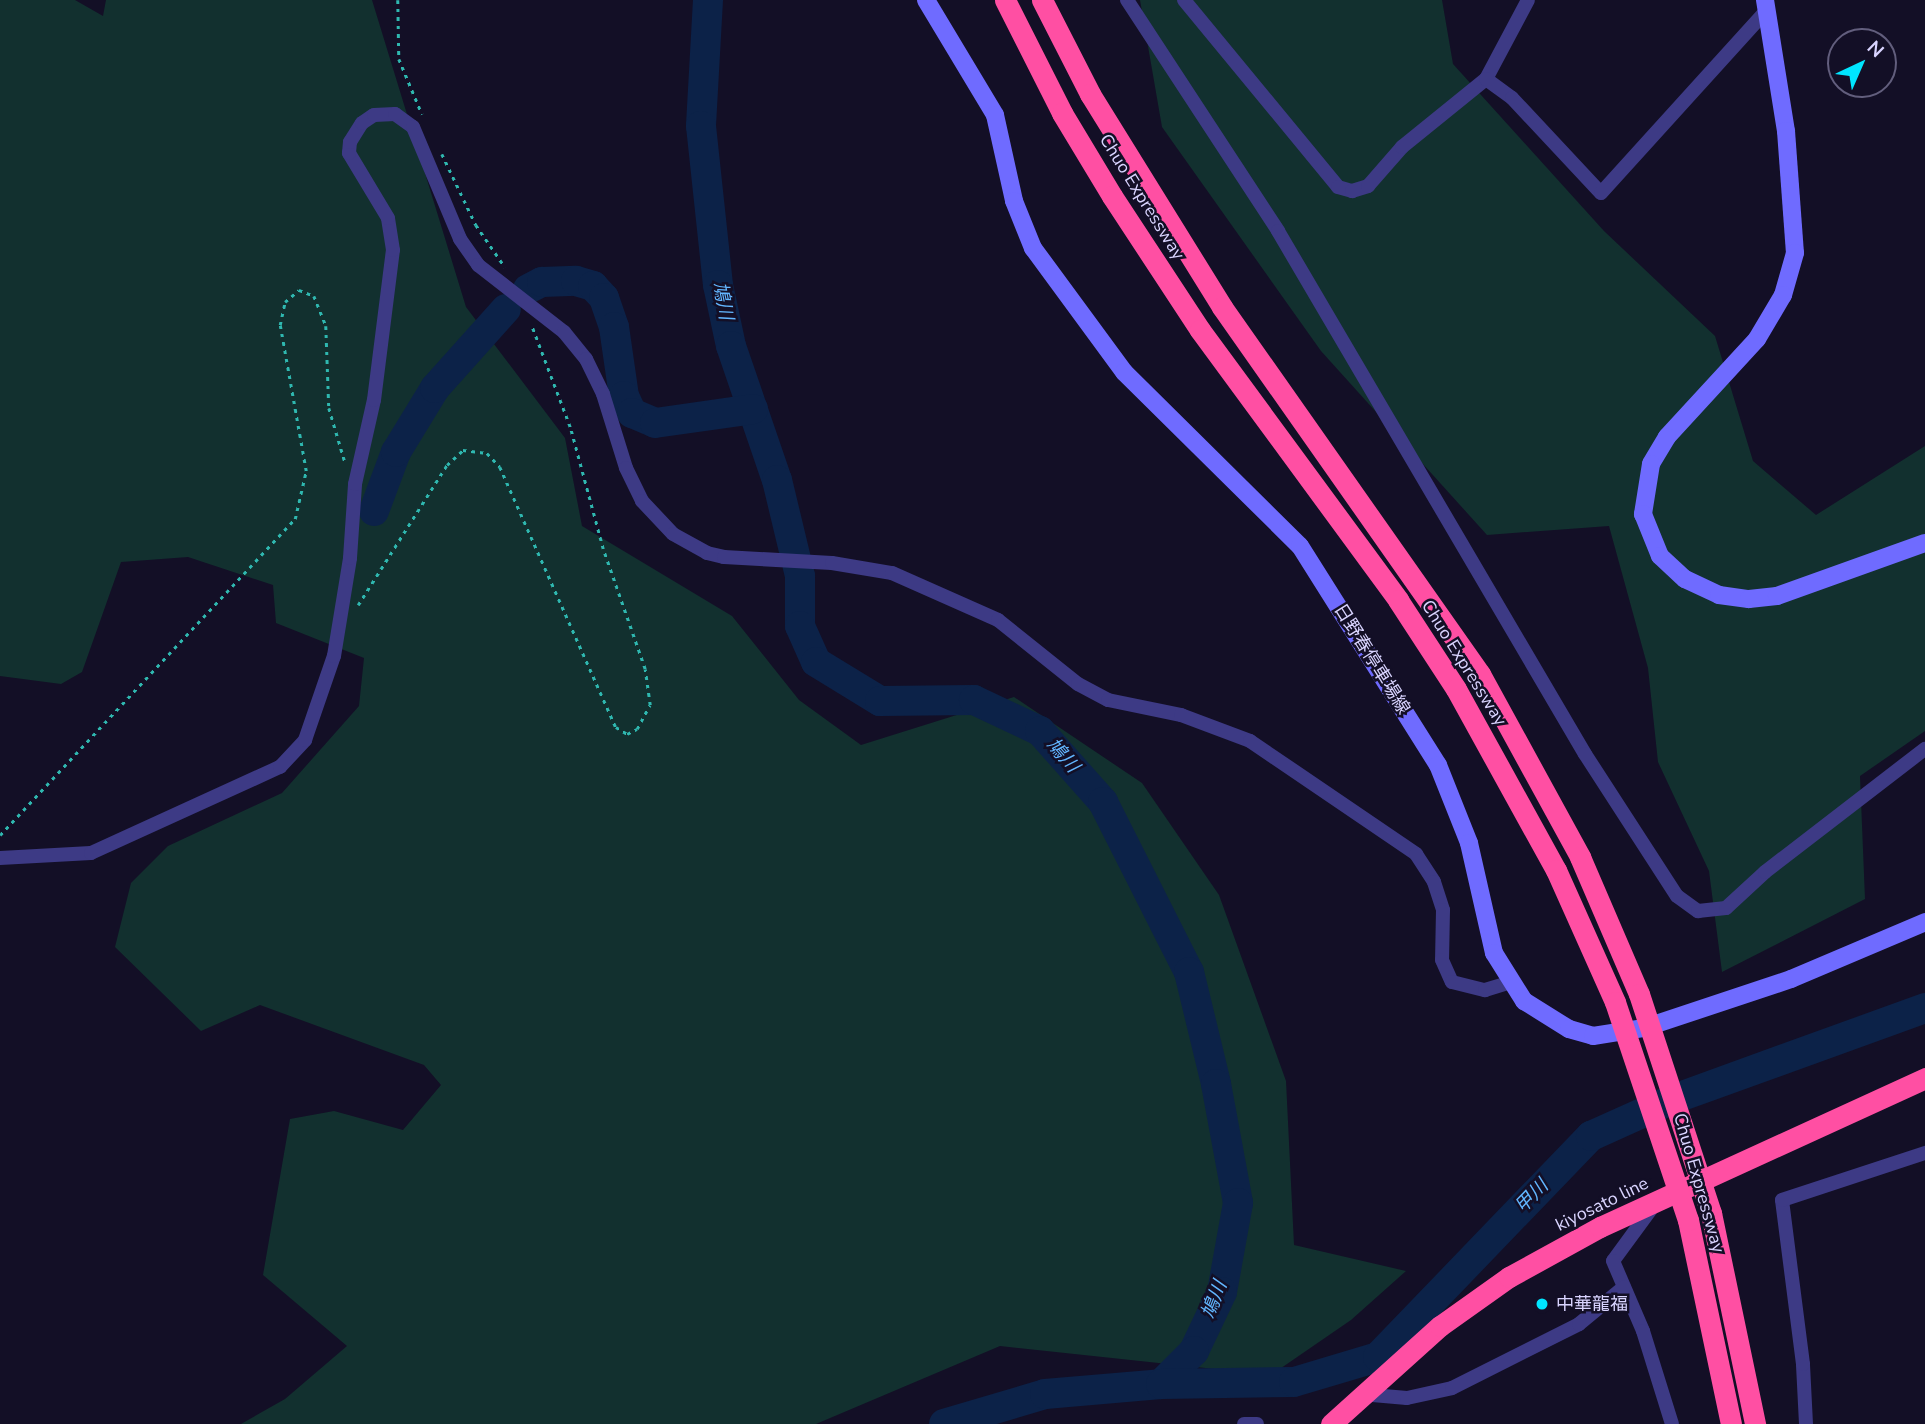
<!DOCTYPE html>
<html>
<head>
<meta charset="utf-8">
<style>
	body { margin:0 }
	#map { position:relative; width:1925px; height:1424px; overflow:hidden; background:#130f26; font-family:"Nunito Sans","Noto Sans JP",sans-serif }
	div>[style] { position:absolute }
	.green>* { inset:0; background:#12302f }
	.river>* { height:30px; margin:-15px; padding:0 15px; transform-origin:15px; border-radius:15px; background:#0c2248 }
	.path>* { height:2.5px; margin-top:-1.25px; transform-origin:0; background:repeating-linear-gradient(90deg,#2fb8b0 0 3.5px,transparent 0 8.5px) }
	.street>* { height:14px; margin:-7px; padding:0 7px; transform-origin:7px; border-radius:7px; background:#3d3a85 }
	.secondary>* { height:18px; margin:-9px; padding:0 9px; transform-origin:9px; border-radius:9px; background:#6f6bff }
	.highway>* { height:21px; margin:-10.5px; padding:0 10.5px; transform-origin:10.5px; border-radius:10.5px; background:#ff4fa3 }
	.highway-bridge>* { height:21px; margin:-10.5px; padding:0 10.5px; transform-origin:10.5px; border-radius:10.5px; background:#ff4fa3 }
	.dots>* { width:19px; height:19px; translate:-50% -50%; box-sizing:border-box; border:4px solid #130f26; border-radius:50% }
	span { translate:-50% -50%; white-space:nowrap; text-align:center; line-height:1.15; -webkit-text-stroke:5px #130f26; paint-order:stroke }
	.street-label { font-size:18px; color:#d9d4ff }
	.poi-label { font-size:18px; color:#d9d4ff }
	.left { translate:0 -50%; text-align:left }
	.water-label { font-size:19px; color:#62b6ff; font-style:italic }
	.north { position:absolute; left:1827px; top:28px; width:70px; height:70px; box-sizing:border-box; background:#130f26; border:2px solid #625e7d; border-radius:50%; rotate:44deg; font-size:19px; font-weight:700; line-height:28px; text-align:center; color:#d9d4ff }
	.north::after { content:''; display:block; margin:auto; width:24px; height:32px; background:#00e5ff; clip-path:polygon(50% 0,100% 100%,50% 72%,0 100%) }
</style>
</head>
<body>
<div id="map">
	<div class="green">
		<i style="clip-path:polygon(0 0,75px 0,103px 16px,106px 0,372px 0,466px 307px,565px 438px,582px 526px,732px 616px,799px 700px,861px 745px,1014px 697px,1142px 783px,1219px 895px,1286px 1081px,1294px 1245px,1406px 1271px,1351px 1320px,1271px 1375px,1000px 1346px,816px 1424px,241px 1424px,285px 1399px,347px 1346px,263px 1275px,290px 1119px,334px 1111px,403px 1130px,441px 1085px,424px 1065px,260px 1005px,201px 1031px,115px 947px,131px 883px,168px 846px,282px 793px,359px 706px,364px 658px,276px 623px,273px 585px,188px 557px,121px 562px,82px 672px,61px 684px,0 676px)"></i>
		<i style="clip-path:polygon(1140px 0,1442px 0,1453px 64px,1604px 231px,1715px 336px,1753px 461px,1816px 515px,1925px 446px,1925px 731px,1860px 776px,1865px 899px,1722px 972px,1709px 871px,1658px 762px,1648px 668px,1609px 526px,1487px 535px,1321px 351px,1162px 127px)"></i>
	</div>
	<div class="river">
		<i style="left:708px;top:0;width:126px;rotate:93.2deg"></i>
		<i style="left:701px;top:126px;width:160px;rotate:83.9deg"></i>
		<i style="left:718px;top:285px;width:62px;rotate:78deg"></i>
		<i style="left:731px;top:346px;width:142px;rotate:71.1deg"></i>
		<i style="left:777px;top:480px;width:99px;rotate:76.5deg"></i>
		<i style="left:800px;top:576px;width:50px;rotate:90deg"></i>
		<i style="left:800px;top:626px;width:39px;rotate:66deg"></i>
		<i style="left:816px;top:662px;width:75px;rotate:31.4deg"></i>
		<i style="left:880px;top:701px;width:94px;rotate:-0.6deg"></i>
		<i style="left:974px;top:700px;width:73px;rotate:25.2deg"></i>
		<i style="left:1040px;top:731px;width:95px;rotate:48.4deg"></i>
		<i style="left:1103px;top:802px;width:191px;rotate:63.2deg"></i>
		<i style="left:1189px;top:972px;width:115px;rotate:76.4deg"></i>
		<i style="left:1216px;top:1084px;width:121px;rotate:79.5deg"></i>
		<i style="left:1238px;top:1203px;width:90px;rotate:100.2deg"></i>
		<i style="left:1222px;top:1292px;width:65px;rotate:115.4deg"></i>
		<i style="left:1194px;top:1351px;width:47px;rotate:135deg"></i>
		<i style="left:528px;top:289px;width:16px;rotate:-27deg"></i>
		<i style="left:542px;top:282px;width:34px;rotate:-2deg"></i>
		<i style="left:576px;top:281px;width:18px;rotate:16deg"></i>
		<i style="left:593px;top:286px;width:16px;rotate:47deg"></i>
		<i style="left:604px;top:298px;width:31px;rotate:71deg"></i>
		<i style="left:614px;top:327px;width:70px;rotate:81.8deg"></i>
		<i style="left:624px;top:396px;width:19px;rotate:65deg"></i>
		<i style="left:632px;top:413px;width:25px;rotate:23deg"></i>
		<i style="left:655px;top:423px;width:99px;rotate:-8.1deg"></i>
		<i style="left:374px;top:511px;width:63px;rotate:-69.6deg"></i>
		<i style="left:396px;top:452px;width:75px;rotate:-58.6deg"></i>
		<i style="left:435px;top:388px;width:106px;rotate:-48.1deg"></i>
		<i style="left:944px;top:1424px;width:105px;rotate:-16.5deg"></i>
		<i style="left:1045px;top:1394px;width:116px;rotate:-4.9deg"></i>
		<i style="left:1161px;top:1384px;width:133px;rotate:-0.9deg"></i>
		<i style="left:1294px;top:1382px;width:88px;rotate:-16.6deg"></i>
		<i style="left:1378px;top:1357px;width:307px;rotate:-46.1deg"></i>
		<i style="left:1591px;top:1136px;width:88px;rotate:-24.2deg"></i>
		<i style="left:1671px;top:1100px;width:270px;rotate:-19.9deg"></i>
	</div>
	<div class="path">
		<i style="left:398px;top:0;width:59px;rotate:89deg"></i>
		<i style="left:399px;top:59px;width:60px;rotate:67.3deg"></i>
		<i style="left:442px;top:154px;width:79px;rotate:64.4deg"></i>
		<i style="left:476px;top:225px;width:51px;rotate:55.4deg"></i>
		<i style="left:358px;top:605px;width:166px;rotate:-57.6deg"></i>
		<i style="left:447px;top:465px;width:22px;rotate:-43deg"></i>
		<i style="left:463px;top:450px;width:24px;rotate:7deg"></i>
		<i style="left:487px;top:453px;width:19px;rotate:47deg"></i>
		<i style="left:500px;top:467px;width:285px;rotate:66deg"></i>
		<i style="left:616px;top:727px;width:13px;rotate:32deg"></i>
		<i style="left:627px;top:734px;width:11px;rotate:-27deg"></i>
		<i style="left:637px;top:729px;width:27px;rotate:-62deg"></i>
		<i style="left:650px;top:705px;width:36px;rotate:-98deg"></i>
		<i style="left:645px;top:669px;width:127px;rotate:-109.3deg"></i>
		<i style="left:603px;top:549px;width:126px;rotate:-105.1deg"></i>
		<i style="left:570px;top:427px;width:107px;rotate:-110.8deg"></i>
		<i style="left:0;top:835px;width:432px;rotate:-47deg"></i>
		<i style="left:295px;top:519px;width:49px;rotate:-77.1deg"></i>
		<i style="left:306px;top:471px;width:148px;rotate:-100.1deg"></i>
		<i style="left:280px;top:325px;width:24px;rotate:-78deg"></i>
		<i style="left:285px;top:302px;width:18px;rotate:-41deg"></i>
		<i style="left:299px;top:290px;width:16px;rotate:22deg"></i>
		<i style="left:314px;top:296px;width:32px;rotate:68deg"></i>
		<i style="left:326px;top:326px;width:82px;rotate:87.9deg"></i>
		<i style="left:329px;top:408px;width:56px;rotate:73.5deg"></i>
	</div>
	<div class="street">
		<i style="left:1127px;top:0;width:276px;rotate:56.8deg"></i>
		<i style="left:1278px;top:231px;width:606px;rotate:59.59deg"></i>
		<i style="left:1585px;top:754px;width:169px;rotate:57.1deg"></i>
		<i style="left:1677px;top:896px;width:26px;rotate:36deg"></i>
		<i style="left:1698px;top:911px;width:28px;rotate:-6deg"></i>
		<i style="left:1726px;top:908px;width:53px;rotate:-42.7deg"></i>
		<i style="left:1765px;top:872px;width:202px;rotate:-37.6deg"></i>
		<i style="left:1184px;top:0;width:242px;rotate:50.5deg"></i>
		<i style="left:1338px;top:187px;width:15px;rotate:16deg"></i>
		<i style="left:1352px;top:191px;width:17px;rotate:-17deg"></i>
		<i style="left:1368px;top:186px;width:52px;rotate:-48.9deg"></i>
		<i style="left:1402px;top:147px;width:108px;rotate:-39deg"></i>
		<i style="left:1486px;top:79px;width:89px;rotate:-62deg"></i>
		<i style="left:1486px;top:79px;width:32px;rotate:36deg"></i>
		<i style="left:1512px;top:98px;width:130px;rotate:46.9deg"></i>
		<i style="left:1601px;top:193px;width:246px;rotate:-47.8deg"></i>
		<i style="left:0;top:858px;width:91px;rotate:-3.1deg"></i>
		<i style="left:91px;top:853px;width:208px;rotate:-24.5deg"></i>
		<i style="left:280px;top:767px;width:37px;rotate:-47deg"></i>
		<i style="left:305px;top:740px;width:89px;rotate:-71deg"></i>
		<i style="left:334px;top:656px;width:99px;rotate:-80.7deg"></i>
		<i style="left:350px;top:558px;width:74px;rotate:-86.1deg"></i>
		<i style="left:355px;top:484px;width:86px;rotate:-77.3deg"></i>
		<i style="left:374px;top:400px;width:151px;rotate:-82.8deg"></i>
		<i style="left:393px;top:250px;width:32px;rotate:-99deg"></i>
		<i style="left:388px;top:218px;width:76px;rotate:-121deg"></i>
		<i style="left:349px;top:153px;width:11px;rotate:-85deg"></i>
		<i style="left:350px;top:142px;width:22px;rotate:-58deg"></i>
		<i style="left:362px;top:123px;width:14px;rotate:-34deg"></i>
		<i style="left:374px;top:115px;width:21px;rotate:-3deg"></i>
		<i style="left:395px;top:114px;width:22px;rotate:36deg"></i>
		<i style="left:413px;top:127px;width:121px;rotate:67.2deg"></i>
		<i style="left:460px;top:239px;width:32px;rotate:55deg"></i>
		<i style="left:478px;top:265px;width:109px;rotate:37.9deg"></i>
		<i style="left:564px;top:332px;width:35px;rotate:51deg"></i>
		<i style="left:586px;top:359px;width:39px;rotate:64deg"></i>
		<i style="left:603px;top:394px;width:77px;rotate:72.7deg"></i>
		<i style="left:626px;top:468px;width:37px;rotate:64deg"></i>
		<i style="left:642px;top:501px;width:45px;rotate:46.8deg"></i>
		<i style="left:673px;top:534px;width:39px;rotate:29deg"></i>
		<i style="left:707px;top:553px;width:17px;rotate:13deg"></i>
		<i style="left:724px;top:557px;width:108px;rotate:3.2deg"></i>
		<i style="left:832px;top:563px;width:61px;rotate:9.5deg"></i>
		<i style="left:892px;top:573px;width:116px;rotate:23.9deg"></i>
		<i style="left:998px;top:620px;width:102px;rotate:38.7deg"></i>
		<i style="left:1078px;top:684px;width:34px;rotate:28deg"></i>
		<i style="left:1108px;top:700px;width:75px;rotate:11.6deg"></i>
		<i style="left:1181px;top:715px;width:74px;rotate:20.6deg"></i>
		<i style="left:1250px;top:741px;width:201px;rotate:34.2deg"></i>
		<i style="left:1416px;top:854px;width:33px;rotate:57deg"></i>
		<i style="left:1434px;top:882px;width:29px;rotate:72deg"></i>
		<i style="left:1443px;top:910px;width:50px;rotate:91.1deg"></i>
		<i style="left:1442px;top:960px;width:24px;rotate:66deg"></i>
		<i style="left:1452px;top:982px;width:34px;rotate:14deg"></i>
		<i style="left:1485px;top:990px;width:27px;rotate:-17deg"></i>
		<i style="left:1654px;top:1205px;width:69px;rotate:126.2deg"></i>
		<i style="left:1613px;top:1261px;width:76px;rotate:66.8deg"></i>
		<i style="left:1643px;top:1331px;width:97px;rotate:72.7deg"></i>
		<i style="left:1361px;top:1394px;width:46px;rotate:5deg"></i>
		<i style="left:1407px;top:1398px;width:46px;rotate:-12.5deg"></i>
		<i style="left:1452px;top:1388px;width:142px;rotate:-26.7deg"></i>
		<i style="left:1579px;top:1324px;width:58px;rotate:-39.4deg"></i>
		<i style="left:1244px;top:1424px;width:13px"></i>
		<i style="left:1806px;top:1424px;width:60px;rotate:-92.9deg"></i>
		<i style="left:1803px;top:1364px;width:165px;rotate:-97.3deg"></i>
		<i style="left:1782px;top:1200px;width:151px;rotate:-18.2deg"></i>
	</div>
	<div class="secondary">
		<i style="left:926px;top:0;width:134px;rotate:59deg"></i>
		<i style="left:995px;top:115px;width:88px;rotate:77.5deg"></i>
		<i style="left:1014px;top:201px;width:51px;rotate:68deg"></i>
		<i style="left:1033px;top:248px;width:154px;rotate:53.7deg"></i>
		<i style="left:1124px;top:372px;width:247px;rotate:44.7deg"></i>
		<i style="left:1300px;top:546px;width:259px;rotate:57.8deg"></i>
		<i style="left:1438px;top:765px;width:84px;rotate:68.3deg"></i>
		<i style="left:1469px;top:843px;width:113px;rotate:77.2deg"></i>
		<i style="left:1494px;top:953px;width:57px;rotate:58deg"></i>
		<i style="left:1524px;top:1001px;width:53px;rotate:31.9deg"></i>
		<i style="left:1569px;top:1029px;width:25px;rotate:16deg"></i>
		<i style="left:1593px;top:1036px;width:52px;rotate:-8.9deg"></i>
		<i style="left:1644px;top:1028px;width:155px;rotate:-18.4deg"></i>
		<i style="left:1791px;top:979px;width:146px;rotate:-23deg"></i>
		<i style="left:1765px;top:0;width:133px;rotate:80.9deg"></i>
		<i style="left:1786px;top:131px;width:122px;rotate:85.8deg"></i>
		<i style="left:1795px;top:253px;width:44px;rotate:105.9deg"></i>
		<i style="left:1783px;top:295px;width:51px;rotate:120.6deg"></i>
		<i style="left:1757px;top:339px;width:133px;rotate:132.6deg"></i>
		<i style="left:1667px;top:437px;width:31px;rotate:121deg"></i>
		<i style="left:1651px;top:464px;width:51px;rotate:99.1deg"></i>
		<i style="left:1643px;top:514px;width:45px;rotate:68deg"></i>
		<i style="left:1660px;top:556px;width:34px;rotate:43deg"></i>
		<i style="left:1685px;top:579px;width:38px;rotate:25deg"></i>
		<i style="left:1719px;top:595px;width:30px;rotate:8deg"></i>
		<i style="left:1749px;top:599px;width:28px;rotate:-6deg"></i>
		<i style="left:1777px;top:596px;width:157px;rotate:-19.7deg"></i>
	</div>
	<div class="highway">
		<i style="left:1005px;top:0;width:127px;rotate:63.2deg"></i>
		<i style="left:1062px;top:113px;width:97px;rotate:58.9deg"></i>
		<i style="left:1112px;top:196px;width:160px;rotate:56.7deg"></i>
		<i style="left:1200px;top:330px;width:335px;rotate:53.7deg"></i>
		<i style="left:1398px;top:600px;width:106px;rotate:56.9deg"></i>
		<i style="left:1456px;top:689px;width:207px;rotate:61.1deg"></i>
		<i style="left:1556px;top:870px;width:145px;rotate:65.9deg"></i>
		<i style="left:1042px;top:0;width:106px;rotate:62.9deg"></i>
		<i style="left:1090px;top:94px;width:251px;rotate:58.2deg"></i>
		<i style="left:1222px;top:307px;width:449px;rotate:54.9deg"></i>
		<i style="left:1480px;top:674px;width:209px;rotate:61.3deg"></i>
		<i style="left:1580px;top:857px;width:149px;rotate:66.7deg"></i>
		<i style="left:1711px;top:1213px;width:216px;rotate:78.2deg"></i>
		<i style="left:1688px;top:1220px;width:208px;rotate:78.1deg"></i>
		<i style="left:1331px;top:1424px;width:147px;rotate:-42deg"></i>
		<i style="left:1440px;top:1326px;width:85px;rotate:-35.4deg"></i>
		<i style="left:1509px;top:1277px;width:104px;rotate:-28.8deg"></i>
		<i style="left:1600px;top:1227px;width:358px;rotate:-24.6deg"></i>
	</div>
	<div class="highway-bridge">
		<i style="left:1639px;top:994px;width:231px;rotate:71.8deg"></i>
		<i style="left:1615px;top:1002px;width:230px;rotate:71.5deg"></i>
	</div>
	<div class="dots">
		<i style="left:1542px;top:1304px;background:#00e5ff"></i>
	</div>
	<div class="street-label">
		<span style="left:1142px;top:197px;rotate:58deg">Chuo Expressway</span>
		<span style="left:1372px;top:659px;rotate:58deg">日野春停車場線</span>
		<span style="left:1464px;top:663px;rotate:58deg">Chuo Expressway</span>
		<span style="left:1699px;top:1183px;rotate:74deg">Chuo Expressway</span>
		<span style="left:1602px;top:1204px;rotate:-26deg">kiyosato line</span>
	</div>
	<div class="poi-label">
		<span class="left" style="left:1556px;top:1304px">中華龍福</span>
	</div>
	<div class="water-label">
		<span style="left:722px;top:301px;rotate:79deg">鳩川</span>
		<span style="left:1062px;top:756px;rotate:49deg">鳩川</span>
		<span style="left:1532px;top:1197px;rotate:-46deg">甲川</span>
		<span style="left:1215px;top:1300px;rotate:-69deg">鳩川</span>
	</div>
	<div class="north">N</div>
</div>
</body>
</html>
